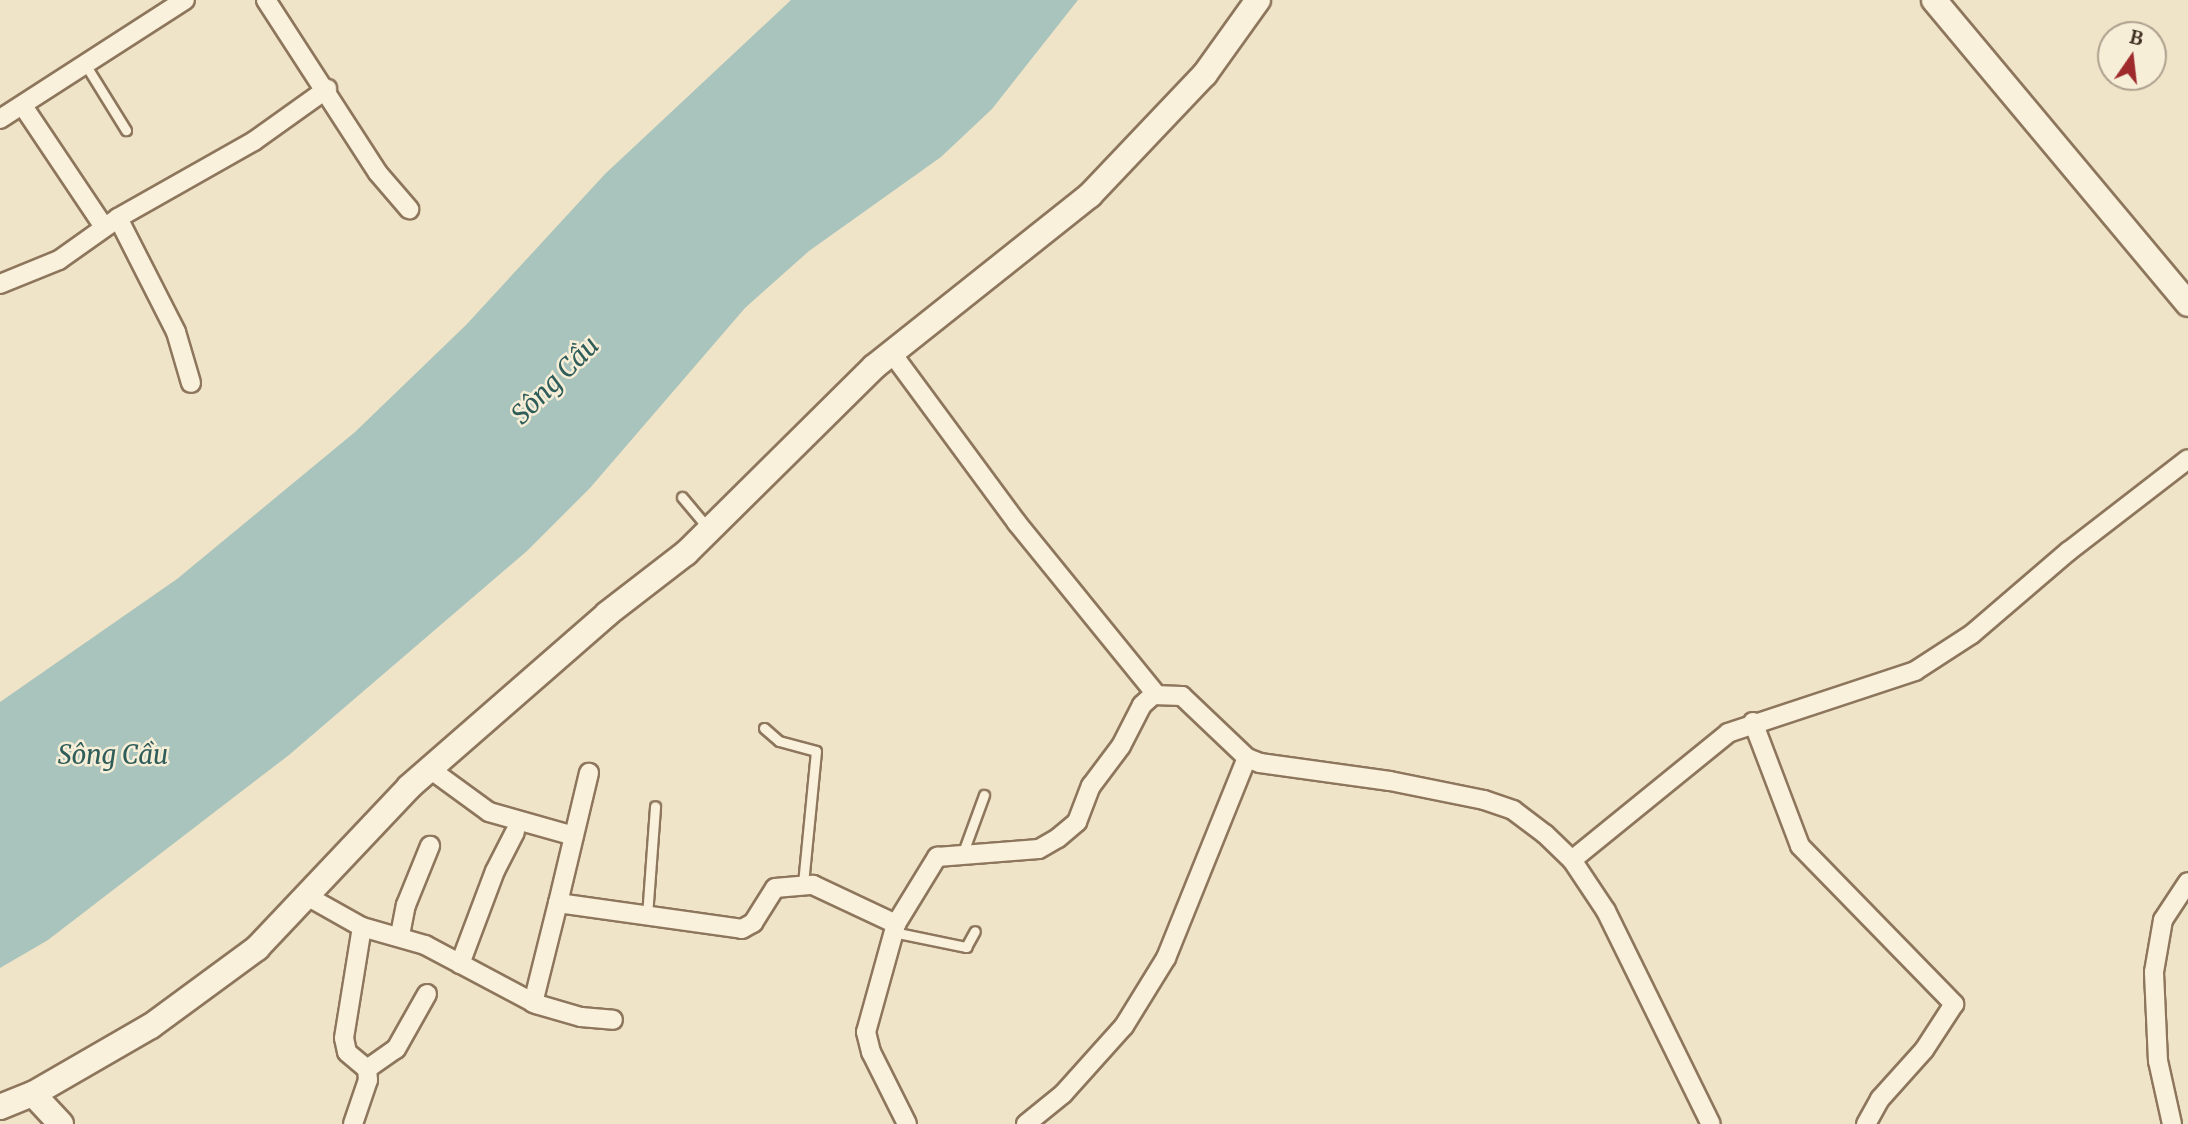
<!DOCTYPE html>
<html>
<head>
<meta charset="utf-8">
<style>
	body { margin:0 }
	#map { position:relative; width:2188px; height:1124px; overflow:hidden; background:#f0e4c8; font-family:Merriweather,serif }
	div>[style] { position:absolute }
	.water>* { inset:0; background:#a9c4bc }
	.roads { filter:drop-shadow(2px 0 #8d765c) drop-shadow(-2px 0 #8d765c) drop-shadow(0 2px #8d765c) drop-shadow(0 -2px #8d765c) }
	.lane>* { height:9px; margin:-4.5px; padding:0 4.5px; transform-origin:4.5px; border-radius:4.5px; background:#faf1dc }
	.street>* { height:18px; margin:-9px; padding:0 9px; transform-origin:9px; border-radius:9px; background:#faf1dc }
	.secondary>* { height:24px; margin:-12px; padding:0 12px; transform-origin:12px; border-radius:12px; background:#faf1dc }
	span { translate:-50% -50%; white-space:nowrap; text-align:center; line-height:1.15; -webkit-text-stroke:5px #f7eed8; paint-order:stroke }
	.water-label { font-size:26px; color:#2f5d5a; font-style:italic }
	.north { position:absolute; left:2097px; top:21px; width:70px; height:70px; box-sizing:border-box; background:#f7eed8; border:2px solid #ada18e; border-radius:50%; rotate:14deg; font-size:19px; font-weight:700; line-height:28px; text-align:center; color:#3d2e20 }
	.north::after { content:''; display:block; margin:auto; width:24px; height:32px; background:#9e2a2b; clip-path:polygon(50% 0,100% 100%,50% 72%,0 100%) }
</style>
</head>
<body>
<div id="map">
	<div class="water">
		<i style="clip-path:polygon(791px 0,1078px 0,992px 109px,941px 157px,809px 251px,745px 308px,590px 488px,527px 551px,289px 755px,48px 940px,0 968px,0 702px,177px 579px,355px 432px,466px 325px,605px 174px)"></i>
	</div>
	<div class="roads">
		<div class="lane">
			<i style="left:85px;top:64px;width:78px;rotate:58.2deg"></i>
			<i style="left:682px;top:497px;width:40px;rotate:50deg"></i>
			<i style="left:764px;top:728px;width:20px;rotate:41deg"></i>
			<i style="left:779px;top:741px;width:38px;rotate:15deg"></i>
			<i style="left:816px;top:751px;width:134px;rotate:95.6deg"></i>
			<i style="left:962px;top:855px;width:64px;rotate:-69.9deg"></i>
			<i style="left:647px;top:916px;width:110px;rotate:-85.8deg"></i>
			<i style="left:893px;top:932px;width:75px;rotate:11.6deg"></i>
			<i style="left:966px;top:947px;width:18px;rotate:-61deg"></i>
		</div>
		<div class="street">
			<i style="left:266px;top:0;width:206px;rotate:57.1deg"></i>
			<i style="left:378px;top:173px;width:48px;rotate:49.3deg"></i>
			<i style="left:23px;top:106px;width:146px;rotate:56.2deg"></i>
			<i style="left:0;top:119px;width:220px;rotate:-32.8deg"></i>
			<i style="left:118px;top:218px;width:128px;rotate:63deg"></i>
			<i style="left:176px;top:332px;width:53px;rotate:73.6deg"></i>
			<i style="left:0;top:284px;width:64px;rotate:-22.1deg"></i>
			<i style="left:59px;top:260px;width:72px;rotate:-35.4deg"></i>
			<i style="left:118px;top:218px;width:156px;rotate:-29.5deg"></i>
			<i style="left:254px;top:141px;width:90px;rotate:-35.5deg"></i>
			<i style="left:891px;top:352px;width:212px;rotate:53.6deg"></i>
			<i style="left:1017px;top:523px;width:220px;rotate:50.9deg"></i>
			<i style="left:1753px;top:722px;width:133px;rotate:69.2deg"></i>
			<i style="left:1800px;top:846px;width:221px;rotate:45.7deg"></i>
			<i style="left:1954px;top:1004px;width:55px;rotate:123.1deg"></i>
			<i style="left:1924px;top:1050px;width:66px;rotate:131.9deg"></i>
			<i style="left:1880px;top:1099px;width:29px;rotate:119deg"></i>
			<i style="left:430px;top:769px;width:73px;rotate:36.1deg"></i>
			<i style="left:489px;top:812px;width:88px;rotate:15.8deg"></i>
			<i style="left:1572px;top:860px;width:201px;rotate:-39.1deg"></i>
			<i style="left:1728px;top:733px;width:197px;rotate:-18.3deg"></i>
			<i style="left:1915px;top:671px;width:68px;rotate:-33deg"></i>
			<i style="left:1972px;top:634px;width:128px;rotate:-40.6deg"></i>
			<i style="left:2069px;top:551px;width:150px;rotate:-37.7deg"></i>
			<i style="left:305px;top:895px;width:65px;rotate:29.3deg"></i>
			<i style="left:362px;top:927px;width:66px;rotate:15.9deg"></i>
			<i style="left:425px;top:945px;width:126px;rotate:28deg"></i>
			<i style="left:536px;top:1004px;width:47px;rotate:16.1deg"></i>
			<i style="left:581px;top:1017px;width:32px;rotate:5deg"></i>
			<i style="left:558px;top:903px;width:134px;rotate:-76.6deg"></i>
			<i style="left:896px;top:924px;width:79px;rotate:-58.5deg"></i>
			<i style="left:937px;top:857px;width:102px;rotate:-4.5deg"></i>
			<i style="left:1039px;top:849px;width:22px;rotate:-30deg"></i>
			<i style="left:1058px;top:838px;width:25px;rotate:-40deg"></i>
			<i style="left:1077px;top:822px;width:39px;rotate:-69deg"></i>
			<i style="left:1091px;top:786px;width:50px;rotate:-53.1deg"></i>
			<i style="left:1121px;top:746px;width:46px;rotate:-62.9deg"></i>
			<i style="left:1142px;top:705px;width:15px;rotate:-42deg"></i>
			<i style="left:1153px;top:695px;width:29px;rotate:2deg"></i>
			<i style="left:1182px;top:696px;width:90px;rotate:43.6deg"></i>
			<i style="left:1247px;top:758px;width:14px;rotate:21deg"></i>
			<i style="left:1260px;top:763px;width:131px;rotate:7.9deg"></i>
			<i style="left:1390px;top:781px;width:96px;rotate:11.4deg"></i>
			<i style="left:1484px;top:800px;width:31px;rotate:19deg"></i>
			<i style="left:1513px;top:810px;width:40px;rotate:37deg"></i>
			<i style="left:1545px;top:834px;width:37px;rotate:44deg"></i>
			<i style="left:1572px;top:860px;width:61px;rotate:56.3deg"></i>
			<i style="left:1606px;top:911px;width:237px;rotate:63.8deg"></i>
			<i style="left:400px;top:935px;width:31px;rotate:-79deg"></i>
			<i style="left:406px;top:905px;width:64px;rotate:-67.9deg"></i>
			<i style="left:460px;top:964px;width:99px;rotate:-69.4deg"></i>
			<i style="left:495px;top:871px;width:44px;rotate:-62.9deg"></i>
			<i style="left:533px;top:1003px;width:103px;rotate:-76deg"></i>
			<i style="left:558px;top:903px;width:186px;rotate:8deg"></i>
			<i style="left:742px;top:929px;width:13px;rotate:-29deg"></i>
			<i style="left:753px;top:923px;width:41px;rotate:-57.8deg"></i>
			<i style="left:775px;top:888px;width:38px;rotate:-5deg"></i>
			<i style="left:813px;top:885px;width:92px;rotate:25.2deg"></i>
			<i style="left:896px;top:924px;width:112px;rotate:105.5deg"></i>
			<i style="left:866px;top:1032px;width:21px;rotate:76deg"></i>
			<i style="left:871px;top:1052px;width:80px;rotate:63.4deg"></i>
			<i style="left:367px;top:1069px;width:35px;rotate:-35deg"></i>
			<i style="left:396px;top:1049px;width:63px;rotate:-60.6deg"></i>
			<i style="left:353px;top:1124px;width:46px;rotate:-71.2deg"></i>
			<i style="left:368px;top:1080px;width:11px;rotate:-95deg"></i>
			<i style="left:367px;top:1069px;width:26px;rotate:-140deg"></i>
			<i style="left:347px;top:1052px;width:14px;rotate:-102deg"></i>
			<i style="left:344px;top:1038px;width:112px;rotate:-80.8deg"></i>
			<i style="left:1026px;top:1124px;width:48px;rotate:-39deg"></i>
			<i style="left:1063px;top:1094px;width:91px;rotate:-48.1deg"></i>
			<i style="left:1124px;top:1026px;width:80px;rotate:-58.3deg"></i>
			<i style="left:1166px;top:958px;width:216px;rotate:-68deg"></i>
			<i style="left:2172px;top:1124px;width:65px;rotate:-102.5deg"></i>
			<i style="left:2158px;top:1061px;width:89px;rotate:-92.6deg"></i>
			<i style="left:2154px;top:972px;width:53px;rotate:-80.2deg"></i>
			<i style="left:2163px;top:920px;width:45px;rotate:-56.7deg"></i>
		</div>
		<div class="secondary">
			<i style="left:1934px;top:0;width:396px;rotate:50.1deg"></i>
			<i style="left:33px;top:1094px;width:41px;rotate:47deg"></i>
			<i style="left:0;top:1107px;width:35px;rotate:-22deg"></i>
			<i style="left:33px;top:1094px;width:136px;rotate:-30deg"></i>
			<i style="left:151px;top:1026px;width:132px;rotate:-36.3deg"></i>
			<i style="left:257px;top:948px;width:221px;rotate:-46.6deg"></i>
			<i style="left:409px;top:787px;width:263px;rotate:-41.1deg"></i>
			<i style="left:607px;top:614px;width:100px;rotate:-37.7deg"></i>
			<i style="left:686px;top:553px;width:264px;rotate:-44.7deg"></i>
			<i style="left:874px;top:367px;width:276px;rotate:-38.5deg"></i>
			<i style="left:1090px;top:195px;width:167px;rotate:-46.5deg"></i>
			<i style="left:1205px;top:74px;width:91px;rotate:-54.4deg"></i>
		</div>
	</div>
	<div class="water-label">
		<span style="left:555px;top:380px;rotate:-45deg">Sông Cầu</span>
		<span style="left:113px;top:755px">Sông Cầu</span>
	</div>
	<div class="north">B</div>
</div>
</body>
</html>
